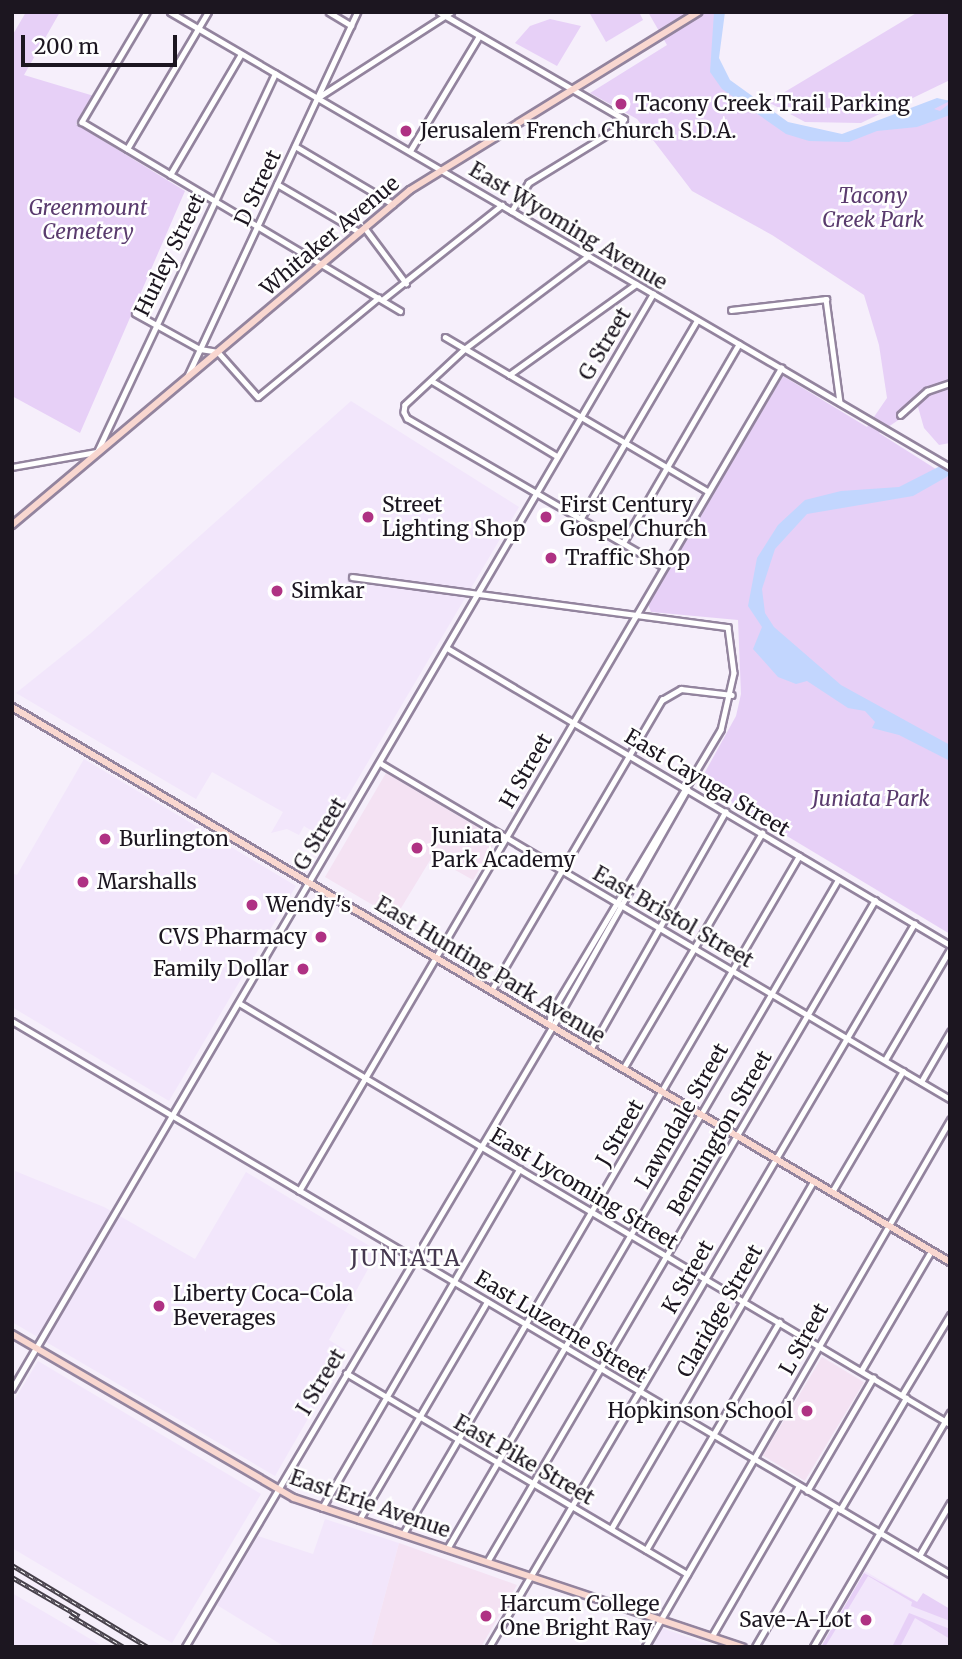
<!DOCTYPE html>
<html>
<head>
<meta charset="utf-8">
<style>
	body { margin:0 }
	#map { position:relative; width:962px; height:1659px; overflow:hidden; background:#f6effb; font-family:Merriweather,serif }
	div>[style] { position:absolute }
	.built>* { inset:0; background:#f2e6fb }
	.education>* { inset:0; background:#f4e2f3; transform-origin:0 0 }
	.green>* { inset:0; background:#e7d0f7 }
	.water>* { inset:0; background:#c2d6fe }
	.roads { filter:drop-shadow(2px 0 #93849e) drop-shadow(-2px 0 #93849e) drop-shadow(0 2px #93849e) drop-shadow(0 -2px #93849e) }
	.minor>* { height:4.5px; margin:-2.25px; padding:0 2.25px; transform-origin:2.25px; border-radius:2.25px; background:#fff }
	.tertiary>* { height:5px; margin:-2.5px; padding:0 2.5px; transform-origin:2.5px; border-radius:2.5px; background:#fff }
	.secondary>* { height:6px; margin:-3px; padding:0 3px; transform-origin:3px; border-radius:3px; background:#f9d7d0 }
	.rail>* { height:4.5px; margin-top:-2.25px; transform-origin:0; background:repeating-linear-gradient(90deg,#fff 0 5px,#46404a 0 10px); box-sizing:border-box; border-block:2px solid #46404a }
	.dots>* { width:19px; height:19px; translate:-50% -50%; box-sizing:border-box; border:4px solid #fff; border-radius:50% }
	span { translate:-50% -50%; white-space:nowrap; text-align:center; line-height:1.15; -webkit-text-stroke:5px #fff; paint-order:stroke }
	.poi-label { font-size:21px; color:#1c1620 }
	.left { translate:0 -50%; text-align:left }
	.right { translate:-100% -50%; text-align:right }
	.street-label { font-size:21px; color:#1c1620 }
	.park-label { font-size:21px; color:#5a3b6e; font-style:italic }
	.neighbourhood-label { font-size:23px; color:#463950; letter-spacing:2px }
	.frame { position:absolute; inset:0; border:14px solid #1c1620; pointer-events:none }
	.scale { position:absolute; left:21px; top:35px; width:156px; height:32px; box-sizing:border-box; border:4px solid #1c1620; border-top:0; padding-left:9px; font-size:21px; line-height:24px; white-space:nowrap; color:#1c1620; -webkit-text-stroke:5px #fff; paint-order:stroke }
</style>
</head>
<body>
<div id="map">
	<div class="built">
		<i style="clip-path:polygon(351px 401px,519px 507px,323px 838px,304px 826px,299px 835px,287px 829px,271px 833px,283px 812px,212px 772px,196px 799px,16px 693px,91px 633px)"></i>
		<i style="clip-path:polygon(84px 759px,296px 886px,169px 1101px,12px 1007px,12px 873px,17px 875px)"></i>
		<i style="clip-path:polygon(15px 1171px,104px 1207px,195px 1259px,246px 1172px,378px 1251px,329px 1340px,347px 1351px,275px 1476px,12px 1322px)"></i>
		<i style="clip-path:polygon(38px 1361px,261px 1494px,172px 1643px,12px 1548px,12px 1404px)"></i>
		<i style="clip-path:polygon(325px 1519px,399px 1543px,371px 1647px,285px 1647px,217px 1605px,258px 1536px,313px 1554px)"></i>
		<i style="clip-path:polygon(865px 1571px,950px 1621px,950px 1647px,821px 1647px)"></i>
		<i style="clip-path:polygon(12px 1593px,104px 1647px,12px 1647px)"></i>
		<i style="clip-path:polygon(662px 1628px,713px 1646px,713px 1647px,651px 1647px)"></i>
	</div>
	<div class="education">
		<i style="clip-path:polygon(386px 773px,497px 839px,473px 880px,432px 857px,395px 918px,325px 877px)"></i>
		<i style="left:822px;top:1357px;width:49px;height:115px;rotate:31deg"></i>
		<i style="clip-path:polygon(399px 1543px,517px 1585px,481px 1647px,371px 1647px)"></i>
	</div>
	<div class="green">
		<i style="clip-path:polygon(26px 12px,60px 12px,24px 75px,94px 96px,76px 124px,185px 191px,80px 433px,12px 396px,12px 36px)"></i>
		<i style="clip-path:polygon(589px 12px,639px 12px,643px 20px,606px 42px)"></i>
		<i style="clip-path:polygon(648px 12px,720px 12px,717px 65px,727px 86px,779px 125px,834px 139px,928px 103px,950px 100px,950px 443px,939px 445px,924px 428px,918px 407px,879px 433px,950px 478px,950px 934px,699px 783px,736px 716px,741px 694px,738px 620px,651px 612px,648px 604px,783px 376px,867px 427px,887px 398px,879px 345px,864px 295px,772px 235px,692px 191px,637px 119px,590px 93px,667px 45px)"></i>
		<i style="clip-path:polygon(918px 12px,950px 12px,950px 80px,861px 123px,805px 122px,768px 102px)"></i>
		<i style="clip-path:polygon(550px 19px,581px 26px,557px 66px,515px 43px,530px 26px)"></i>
		<i style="clip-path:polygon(864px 1573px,917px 1602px,923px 1593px,950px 1609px,950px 1621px,911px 1606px,912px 1602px,868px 1576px,825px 1647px,821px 1647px)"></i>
		<i style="clip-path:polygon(909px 1613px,950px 1629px,950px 1639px,915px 1618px,900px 1647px,892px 1647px)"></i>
	</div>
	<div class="water">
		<i style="clip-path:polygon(714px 12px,725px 12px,719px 58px,730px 80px,788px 122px,842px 134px,937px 98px,950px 101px,934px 109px,940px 111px,950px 103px,950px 115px,917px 127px,877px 131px,849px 142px,809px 141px,786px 134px,722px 89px,710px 72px)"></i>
		<i style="clip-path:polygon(950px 461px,950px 475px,913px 496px,807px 514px,775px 549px,762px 589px,765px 613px,774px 627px,841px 685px,950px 745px,950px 761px,899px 735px,872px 728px,875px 722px,865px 711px,848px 708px,807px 681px,796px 684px,778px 677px,753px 649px,762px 627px,748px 606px,757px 558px,778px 525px,805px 500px,841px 491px,899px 487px)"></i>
	</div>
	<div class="roads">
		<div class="minor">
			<i style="left:147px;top:12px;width:128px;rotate:120.6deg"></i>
			<i style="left:82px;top:122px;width:370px;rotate:30.7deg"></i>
			<i style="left:329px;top:12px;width:26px;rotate:31deg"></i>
			<i style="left:439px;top:12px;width:214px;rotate:30deg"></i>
			<i style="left:624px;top:119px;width:7px;rotate:106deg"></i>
			<i style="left:622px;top:126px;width:109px;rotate:148.5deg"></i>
			<i style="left:529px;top:183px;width:33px;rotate:121deg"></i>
			<i style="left:319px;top:97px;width:157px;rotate:-32.8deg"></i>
			<i style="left:295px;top:146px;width:114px;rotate:30.6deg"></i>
			<i style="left:127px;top:149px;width:159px;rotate:-59.4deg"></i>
			<i style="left:410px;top:151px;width:134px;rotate:-59deg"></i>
			<i style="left:170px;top:175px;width:140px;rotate:-59.6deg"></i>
			<i style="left:277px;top:184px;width:95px;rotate:30.3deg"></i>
			<i style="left:365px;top:228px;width:69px;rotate:53.3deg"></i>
			<i style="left:589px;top:256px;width:155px;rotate:143.1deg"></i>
			<i style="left:465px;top:349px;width:82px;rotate:137deg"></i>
			<i style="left:405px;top:405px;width:7px;rotate:98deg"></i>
			<i style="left:404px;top:412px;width:7px;rotate:63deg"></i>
			<i style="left:407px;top:418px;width:297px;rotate:30.1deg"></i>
			<i style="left:382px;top:300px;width:153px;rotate:-38.4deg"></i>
			<i style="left:731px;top:310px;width:96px;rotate:-6.6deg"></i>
			<i style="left:826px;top:299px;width:104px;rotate:82.3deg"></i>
			<i style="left:135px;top:313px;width:74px;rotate:29deg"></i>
			<i style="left:200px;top:349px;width:18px;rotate:9deg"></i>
			<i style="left:218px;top:352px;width:60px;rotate:48.4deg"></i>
			<i style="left:258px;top:397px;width:156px;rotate:-39.5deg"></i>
			<i style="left:445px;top:337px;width:305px;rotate:30.4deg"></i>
			<i style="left:509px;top:375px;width:156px;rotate:-35.6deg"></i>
			<i style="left:187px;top:377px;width:403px;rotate:-65deg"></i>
			<i style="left:432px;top:381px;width:146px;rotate:31deg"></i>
			<i style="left:900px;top:415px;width:36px;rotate:-42deg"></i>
			<i style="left:927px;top:391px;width:24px;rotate:-19deg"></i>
			<i style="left:12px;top:467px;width:86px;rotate:-10deg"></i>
			<i style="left:97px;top:452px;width:418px;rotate:-64.8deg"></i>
			<i style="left:581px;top:518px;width:229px;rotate:-59.6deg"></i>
			<i style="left:623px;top:543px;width:230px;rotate:-59.8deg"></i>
			<i style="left:352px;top:577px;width:379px;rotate:7.6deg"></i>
			<i style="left:728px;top:627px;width:46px;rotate:82.6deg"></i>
			<i style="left:734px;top:673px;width:58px;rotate:102.8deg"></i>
			<i style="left:721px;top:730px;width:331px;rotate:120.9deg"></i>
			<i style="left:551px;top:1014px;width:11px;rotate:95deg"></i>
			<i style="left:447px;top:648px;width:584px;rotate:30.56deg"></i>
			<i style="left:380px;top:763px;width:662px;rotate:30.52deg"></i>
			<i style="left:491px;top:991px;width:338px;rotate:-59.6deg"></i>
			<i style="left:662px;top:700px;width:22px;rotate:-30deg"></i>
			<i style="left:681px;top:689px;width:51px;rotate:6.7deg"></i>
			<i style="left:239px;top:1003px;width:826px;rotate:30.63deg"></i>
			<i style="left:12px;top:1021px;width:1089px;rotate:30.52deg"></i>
			<i style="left:590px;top:1050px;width:274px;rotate:-60.4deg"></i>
			<i style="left:885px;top:1060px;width:129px;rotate:-59.6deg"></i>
			<i style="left:623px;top:1069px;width:274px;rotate:-59.5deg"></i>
			<i style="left:921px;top:1082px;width:58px;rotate:-59.9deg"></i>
			<i style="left:299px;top:1191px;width:954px;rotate:-59.64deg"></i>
			<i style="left:832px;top:1192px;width:140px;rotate:-59.6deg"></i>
			<i style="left:861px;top:1371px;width:139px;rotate:-59.7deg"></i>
			<i style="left:346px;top:1373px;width:396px;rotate:30.5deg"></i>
			<i style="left:12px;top:1389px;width:1269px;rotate:-59.66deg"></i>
			<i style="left:902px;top:1395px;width:93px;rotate:-59deg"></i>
			<i style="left:807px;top:1491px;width:131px;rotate:-59.7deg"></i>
			<i style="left:322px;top:1508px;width:392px;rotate:-59.8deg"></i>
			<i style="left:840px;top:1510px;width:130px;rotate:-59.5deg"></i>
			<i style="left:359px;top:1520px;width:253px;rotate:-59.6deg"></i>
			<i style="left:611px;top:1529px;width:402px;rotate:-59.8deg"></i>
			<i style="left:403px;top:1534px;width:785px;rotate:-59.71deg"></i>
			<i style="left:447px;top:1549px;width:775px;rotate:-59.7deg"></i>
			<i style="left:646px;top:1550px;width:264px;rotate:-59.7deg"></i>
			<i style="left:919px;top:1556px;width:61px;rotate:-59.7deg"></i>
			<i style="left:487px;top:1562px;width:767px;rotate:-59.63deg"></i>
			<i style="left:712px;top:1636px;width:173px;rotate:-59.9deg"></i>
			<i style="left:185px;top:1647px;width:730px;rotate:-59.36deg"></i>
			<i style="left:557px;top:1019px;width:264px;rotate:-60.5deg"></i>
			<i style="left:489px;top:1647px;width:839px;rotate:-59.55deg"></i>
			<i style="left:645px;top:1647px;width:609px;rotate:-59.94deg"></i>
			<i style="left:755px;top:1647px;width:161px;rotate:-59.8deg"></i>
			<i style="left:813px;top:1647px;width:271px;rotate:-59.7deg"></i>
		</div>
		<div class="tertiary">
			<i style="left:170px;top:12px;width:903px;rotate:30.26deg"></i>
		</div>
		<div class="secondary">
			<i style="left:12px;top:525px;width:520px;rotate:-40.09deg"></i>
			<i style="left:410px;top:190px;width:339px;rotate:-31.7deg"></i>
			<i style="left:12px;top:707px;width:1090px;rotate:30.61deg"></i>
			<i style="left:12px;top:1334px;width:326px;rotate:30.2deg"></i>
			<i style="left:294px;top:1498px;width:473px;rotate:18.4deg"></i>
		</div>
	</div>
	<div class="rail">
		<i style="left:12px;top:1565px;width:159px;rotate:31.1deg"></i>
		<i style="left:12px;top:1577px;width:78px;rotate:30.2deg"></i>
		<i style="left:70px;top:1615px;width:63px;rotate:30.7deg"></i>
	</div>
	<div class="dots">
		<i style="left:621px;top:104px;background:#af3283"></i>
		<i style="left:406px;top:131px;background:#af3283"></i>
		<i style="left:368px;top:517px;background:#af3283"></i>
		<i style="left:546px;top:517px;background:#af3283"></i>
		<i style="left:551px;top:558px;background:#af3283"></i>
		<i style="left:277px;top:591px;background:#af3283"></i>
		<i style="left:105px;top:839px;background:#af3283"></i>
		<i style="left:417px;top:848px;background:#af3283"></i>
		<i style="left:83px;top:882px;background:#af3283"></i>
		<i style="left:252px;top:905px;background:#af3283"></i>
		<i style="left:321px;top:937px;background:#af3283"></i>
		<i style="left:303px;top:969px;background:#af3283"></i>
		<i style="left:159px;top:1306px;background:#af3283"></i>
		<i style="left:807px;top:1411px;background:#af3283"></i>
		<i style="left:486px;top:1616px;background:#af3283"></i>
		<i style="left:866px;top:1620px;background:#af3283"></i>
	</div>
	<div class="poi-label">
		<span class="left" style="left:635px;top:104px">Tacony Creek Trail Parking</span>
		<span class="left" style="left:420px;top:131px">Jerusalem French Church S.D.A.</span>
		<span class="left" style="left:382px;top:517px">Street<br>Lighting Shop</span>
		<span class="left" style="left:560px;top:517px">First Century<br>Gospel Church</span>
		<span class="left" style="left:565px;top:558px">Traffic Shop</span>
		<span class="left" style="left:291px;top:591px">Simkar</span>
		<span class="left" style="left:431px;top:848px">Juniata<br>Park Academy</span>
		<span class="left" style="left:119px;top:839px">Burlington</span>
		<span class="left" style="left:97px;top:882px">Marshalls</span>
		<span class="left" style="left:266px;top:905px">Wendy's</span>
		<span class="right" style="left:307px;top:937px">CVS Pharmacy</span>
		<span class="right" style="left:289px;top:969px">Family Dollar</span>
		<span class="left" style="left:173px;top:1306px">Liberty Coca-Cola<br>Beverages</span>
		<span class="right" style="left:793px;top:1411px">Hopkinson School</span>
		<span class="left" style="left:500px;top:1616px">Harcum College<br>One Bright Ray</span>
		<span class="right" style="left:852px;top:1620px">Save-A-Lot</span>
	</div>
	<div class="street-label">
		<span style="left:258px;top:188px;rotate:-65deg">D Street</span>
		<span style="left:568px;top:226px;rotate:31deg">East Wyoming Avenue</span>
		<span style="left:330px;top:236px;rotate:-40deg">Whitaker Avenue</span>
		<span style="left:170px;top:255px;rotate:-64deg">Hurley Street</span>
		<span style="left:605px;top:344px;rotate:-59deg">G Street</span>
		<span style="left:526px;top:771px;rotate:-60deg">H Street</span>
		<span style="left:707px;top:783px;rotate:31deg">East Cayuga Street</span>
		<span style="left:320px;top:834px;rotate:-59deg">G Street</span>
		<span style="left:673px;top:917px;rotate:30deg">East Bristol Street</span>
		<span style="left:490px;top:970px;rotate:31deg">East Hunting Park Avenue</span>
		<span style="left:682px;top:1116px;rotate:-60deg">Lawndale Street</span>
		<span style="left:620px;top:1133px;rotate:-60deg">J Street</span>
		<span style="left:720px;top:1133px;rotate:-60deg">Bennington Street</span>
		<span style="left:584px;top:1189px;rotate:31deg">East Lycoming Street</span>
		<span style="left:688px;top:1277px;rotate:-60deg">K Street</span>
		<span style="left:720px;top:1311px;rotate:-60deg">Claridge Street</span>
		<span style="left:561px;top:1327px;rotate:31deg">East Luzerne Street</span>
		<span style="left:804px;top:1339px;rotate:-61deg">L Street</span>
		<span style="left:321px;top:1382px;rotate:-59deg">I Street</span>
		<span style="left:524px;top:1460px;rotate:30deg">East Pike Street</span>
		<span style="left:370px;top:1504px;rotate:19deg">East Erie Avenue</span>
	</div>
	<div class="park-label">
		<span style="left:873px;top:208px">Tacony<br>Creek Park</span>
		<span style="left:88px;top:220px">Greenmount<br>Cemetery</span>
		<span style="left:871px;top:799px">Juniata Park</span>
	</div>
	<div class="neighbourhood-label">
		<span style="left:406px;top:1258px">JUNIATA</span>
	</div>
	<div class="frame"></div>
	<div class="scale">200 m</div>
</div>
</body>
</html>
